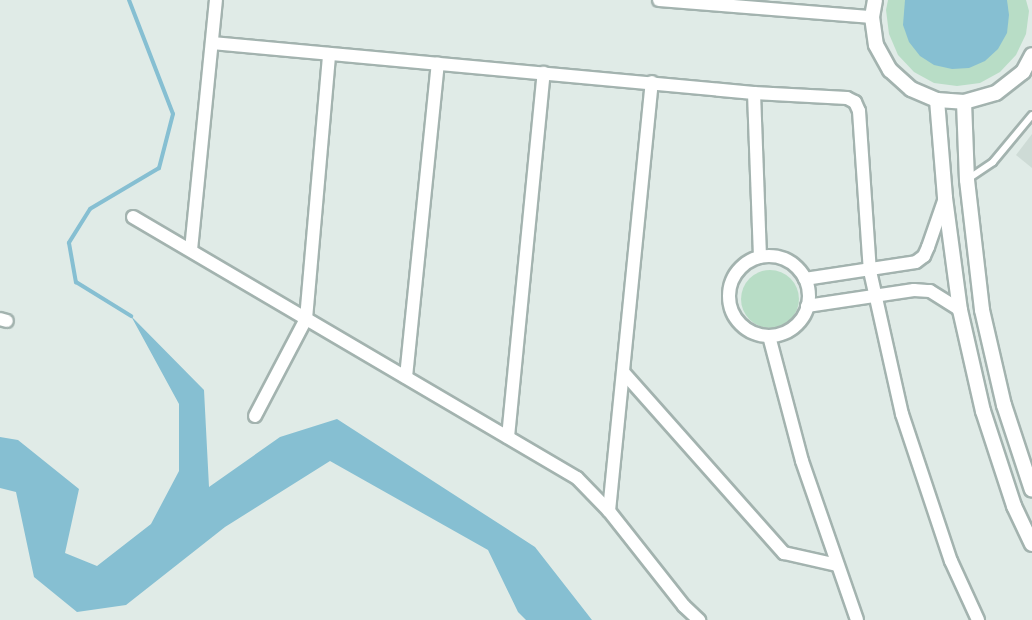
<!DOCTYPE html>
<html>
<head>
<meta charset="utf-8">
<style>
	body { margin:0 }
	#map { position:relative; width:1032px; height:620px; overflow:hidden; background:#e0ebe7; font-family:"Work Sans",sans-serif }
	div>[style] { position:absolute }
	.built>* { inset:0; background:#cedbd6 }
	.green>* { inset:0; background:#b8ddc6 }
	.round { border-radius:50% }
	.water>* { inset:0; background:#86bfd2 }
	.stream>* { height:4px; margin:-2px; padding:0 2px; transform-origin:2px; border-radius:2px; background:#86bfd2 }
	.roads { filter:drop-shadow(2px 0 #a3b3af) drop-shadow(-2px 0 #a3b3af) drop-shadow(0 2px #a3b3af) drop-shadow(0 -2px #a3b3af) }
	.service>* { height:6px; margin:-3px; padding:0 3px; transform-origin:3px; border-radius:3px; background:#fff }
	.minor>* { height:12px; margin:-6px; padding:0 6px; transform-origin:6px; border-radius:6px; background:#fff }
	.minor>.ring { margin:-6px; padding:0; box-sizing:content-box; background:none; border:12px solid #fff; border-radius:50% }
	.tertiary>* { height:14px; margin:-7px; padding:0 7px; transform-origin:7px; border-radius:7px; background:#fff }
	span { translate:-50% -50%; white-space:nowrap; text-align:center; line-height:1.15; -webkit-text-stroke:4.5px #f0f8f5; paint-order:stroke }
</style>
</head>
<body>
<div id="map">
	<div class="built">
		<i style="clip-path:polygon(1032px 134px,1032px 168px,1016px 155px)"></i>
	</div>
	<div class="green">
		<i style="clip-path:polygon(888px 0,1026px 0,1029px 11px,1026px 34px,1016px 55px,1000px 72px,980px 83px,957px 86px,934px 83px,914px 72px,898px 55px,889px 34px,886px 10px)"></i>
		<i class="round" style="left:741px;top:270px;width:58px;height:58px"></i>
	</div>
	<div class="water">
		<i style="clip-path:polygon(905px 0,1007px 0,1009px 15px,1007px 33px,998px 49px,985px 61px,969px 68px,952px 69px,934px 65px,920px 56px,909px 42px,903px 25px)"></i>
		<i style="clip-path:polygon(131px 316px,204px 390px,209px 487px,280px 437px,337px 419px,535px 547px,592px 620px,526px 620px,518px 612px,488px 550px,330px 461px,225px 527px,126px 605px,77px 612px,34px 577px,16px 492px,0 488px,0 437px,18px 440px,79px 489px,65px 553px,97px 566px,151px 524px,179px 471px,179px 404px)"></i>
	</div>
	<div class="stream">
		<i style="left:129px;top:0;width:122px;rotate:68.9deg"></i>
		<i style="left:173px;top:114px;width:56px;rotate:104.5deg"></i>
		<i style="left:159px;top:168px;width:80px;rotate:149.3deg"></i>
		<i style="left:90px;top:209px;width:40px;rotate:122deg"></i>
		<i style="left:69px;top:243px;width:40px;rotate:80deg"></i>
		<i style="left:76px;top:282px;width:65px;rotate:31.7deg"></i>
	</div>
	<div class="roads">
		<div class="service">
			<i style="left:968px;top:179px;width:30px;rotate:-34deg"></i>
			<i style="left:993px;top:162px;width:61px;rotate:-50.3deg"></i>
		</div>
		<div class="minor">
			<i style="left:659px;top:0;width:214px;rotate:4.6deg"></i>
			<i style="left:212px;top:43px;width:544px;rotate:5.27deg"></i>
			<i style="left:754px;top:93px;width:93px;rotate:3.1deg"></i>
			<i style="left:847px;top:98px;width:9px;rotate:27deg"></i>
			<i style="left:855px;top:102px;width:10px;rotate:66deg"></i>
			<i style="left:859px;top:111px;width:160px;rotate:86.1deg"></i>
			<i style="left:870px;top:271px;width:147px;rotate:77.4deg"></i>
			<i style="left:902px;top:414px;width:155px;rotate:71.6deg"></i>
			<i style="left:951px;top:561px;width:65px;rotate:65.4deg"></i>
			<i style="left:754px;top:93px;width:164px;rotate:87.9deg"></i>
			<i style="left:133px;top:217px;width:515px;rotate:30.45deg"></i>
			<i style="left:577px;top:478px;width:46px;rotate:45.9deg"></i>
			<i style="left:609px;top:511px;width:121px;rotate:51.7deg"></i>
			<i style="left:684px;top:606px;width:21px;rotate:43deg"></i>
			<i style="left:191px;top:250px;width:251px;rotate:-84.3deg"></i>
			<i class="ring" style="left:729px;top:256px;width:68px;height:68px"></i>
			<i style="left:805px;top:279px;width:112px;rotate:-8.7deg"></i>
			<i style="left:916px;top:262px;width:10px;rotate:-37deg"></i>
			<i style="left:924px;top:256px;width:10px;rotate:-66deg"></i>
			<i style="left:928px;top:247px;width:52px;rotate:-70.9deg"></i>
			<i style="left:807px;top:306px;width:108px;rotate:-8.5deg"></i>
			<i style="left:914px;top:290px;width:16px;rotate:4deg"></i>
			<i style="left:930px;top:291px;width:36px;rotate:32deg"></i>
			<i style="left:0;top:319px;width:7px;rotate:16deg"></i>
			<i style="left:769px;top:336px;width:129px;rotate:75.2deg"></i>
			<i style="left:802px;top:461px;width:168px;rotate:70.9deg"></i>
			<i style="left:624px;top:373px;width:241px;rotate:48.4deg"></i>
			<i style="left:784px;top:553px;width:54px;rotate:12.8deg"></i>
			<i style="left:406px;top:377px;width:315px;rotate:-84.2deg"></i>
			<i style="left:255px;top:416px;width:110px;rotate:-62.3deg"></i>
			<i style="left:306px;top:319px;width:266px;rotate:-85deg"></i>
			<i style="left:508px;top:437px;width:366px;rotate:-84.4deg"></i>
			<i style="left:609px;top:511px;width:431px;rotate:-84.3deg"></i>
		</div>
		<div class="tertiary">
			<i style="left:875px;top:0;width:17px;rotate:100deg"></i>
			<i style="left:872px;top:17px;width:28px;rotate:82deg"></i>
			<i style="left:876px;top:45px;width:29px;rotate:61deg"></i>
			<i style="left:890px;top:70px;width:28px;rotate:42deg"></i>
			<i style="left:911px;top:89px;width:28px;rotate:23deg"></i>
			<i style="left:937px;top:100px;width:27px;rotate:4deg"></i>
			<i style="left:964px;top:102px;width:33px;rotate:-16deg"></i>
			<i style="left:996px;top:93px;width:34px;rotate:-38deg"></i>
			<i style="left:1023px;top:72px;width:19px;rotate:-62deg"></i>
			<i style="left:937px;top:100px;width:98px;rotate:85.3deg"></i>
			<i style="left:945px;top:198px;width:113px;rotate:82.4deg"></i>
			<i style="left:960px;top:310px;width:104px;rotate:77.2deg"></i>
			<i style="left:983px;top:411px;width:100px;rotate:71.9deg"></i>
			<i style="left:1014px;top:506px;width:42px;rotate:64.7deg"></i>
			<i style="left:964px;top:102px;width:78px;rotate:87.8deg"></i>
			<i style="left:967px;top:180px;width:131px;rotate:83.4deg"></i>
			<i style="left:982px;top:310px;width:98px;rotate:77deg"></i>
			<i style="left:1004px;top:405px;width:89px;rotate:71.8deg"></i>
		</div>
	</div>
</div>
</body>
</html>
